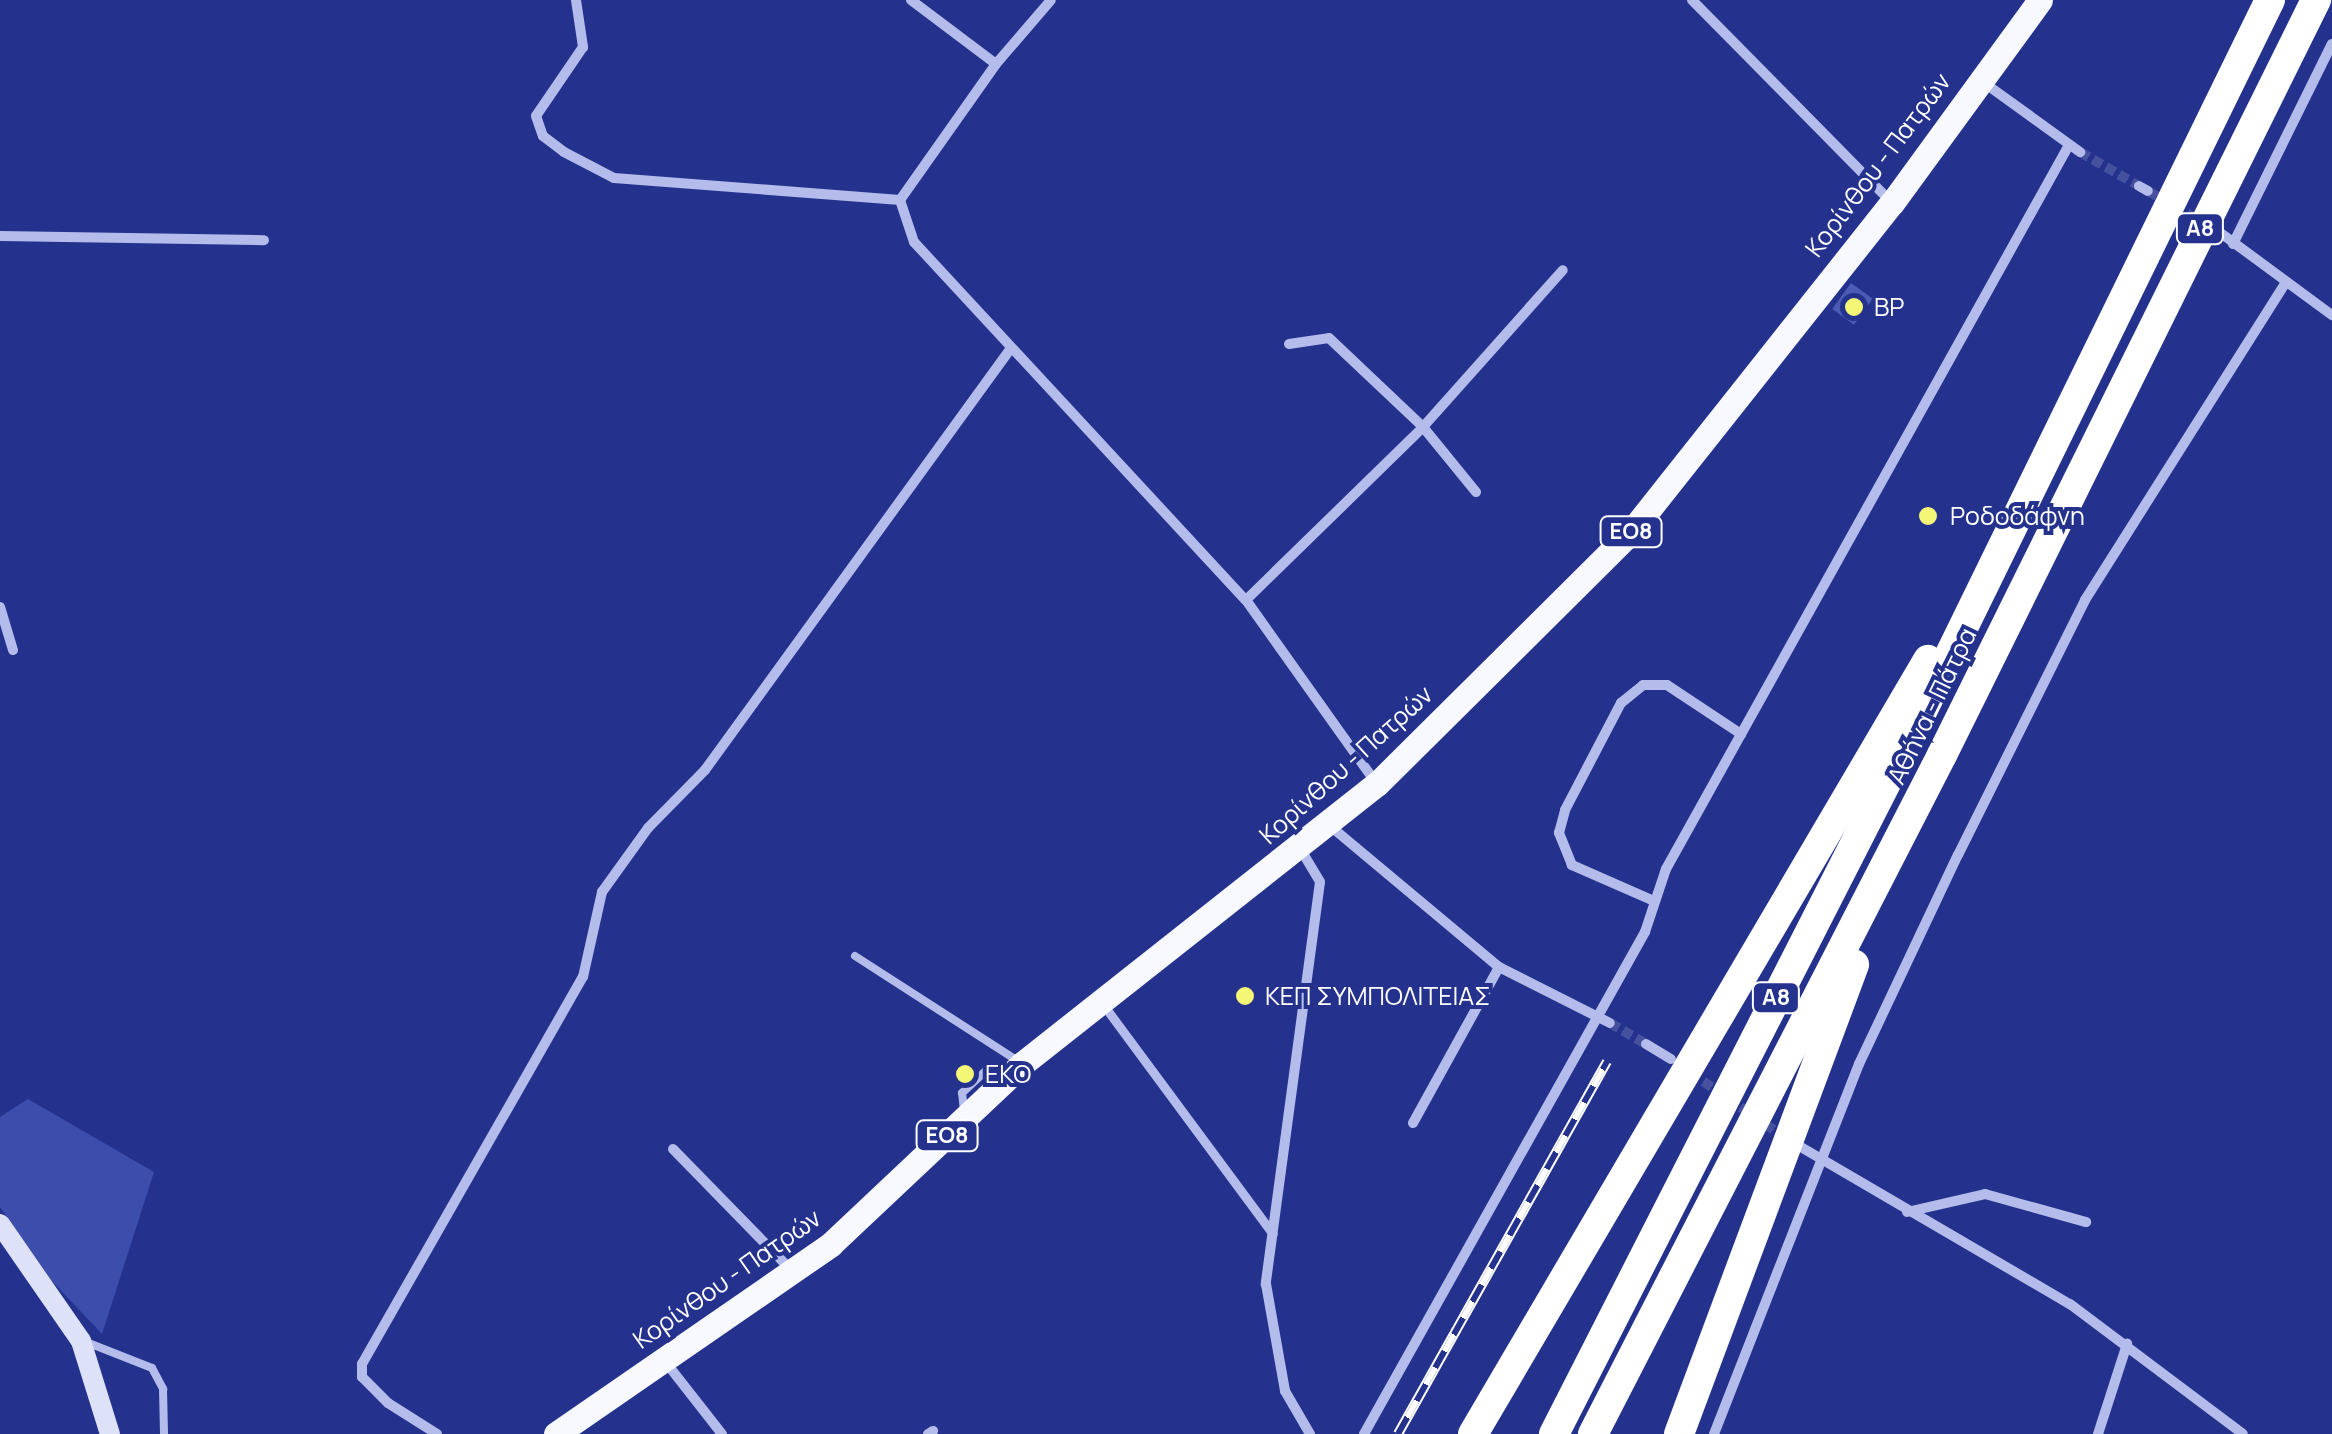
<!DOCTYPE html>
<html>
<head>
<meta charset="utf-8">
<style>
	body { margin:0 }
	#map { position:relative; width:2332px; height:1434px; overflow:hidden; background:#24328d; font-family:Manrope,sans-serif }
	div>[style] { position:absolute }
	.green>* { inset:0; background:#3c4dac }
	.building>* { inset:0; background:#4c5bb4; transform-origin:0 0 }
	.minor-tunnel>* { height:10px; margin-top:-5px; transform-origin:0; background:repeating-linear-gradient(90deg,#45519e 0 10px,transparent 0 15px) }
	.service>* { height:8px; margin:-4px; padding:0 4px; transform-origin:4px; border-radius:4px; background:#b3bceb }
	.pedestrian>* { height:9px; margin:-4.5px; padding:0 4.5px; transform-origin:4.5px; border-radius:4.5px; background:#b3bceb }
	.minor>* { height:10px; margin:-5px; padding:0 5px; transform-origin:5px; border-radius:5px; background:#b3bceb }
	.secondary>* { height:20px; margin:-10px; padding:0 10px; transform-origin:10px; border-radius:10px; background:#dee2f9 }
	.primary>* { height:25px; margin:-12.5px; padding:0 12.5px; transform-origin:12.5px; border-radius:12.5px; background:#f8f8ff }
	.motorway>* { height:30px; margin:-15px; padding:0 15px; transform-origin:15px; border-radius:15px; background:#fff }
	.rail>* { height:10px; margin-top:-5px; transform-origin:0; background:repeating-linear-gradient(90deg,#24328d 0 19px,#fff 0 38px); box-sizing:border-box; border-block:2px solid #fff }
	.dots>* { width:28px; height:28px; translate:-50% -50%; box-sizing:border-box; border:5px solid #24328d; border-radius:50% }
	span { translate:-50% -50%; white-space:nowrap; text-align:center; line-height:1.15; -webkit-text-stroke:8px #24328d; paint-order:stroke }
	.shield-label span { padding:2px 8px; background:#24328d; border:2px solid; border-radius:8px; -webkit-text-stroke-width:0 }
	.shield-label { font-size:22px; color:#fff; font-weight:700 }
	.street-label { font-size:25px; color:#fff }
	.poi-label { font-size:25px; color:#fff }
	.left { translate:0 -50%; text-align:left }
</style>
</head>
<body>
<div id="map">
	<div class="green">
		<i style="clip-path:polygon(28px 1099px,154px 1172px,102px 1334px,51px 1280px,0 1207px,0 1117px)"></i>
	</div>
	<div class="building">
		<i style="left:1851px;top:283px;width:27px;height:32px;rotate:36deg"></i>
	</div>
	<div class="minor-tunnel">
		<i style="left:2080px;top:152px;width:68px;rotate:30deg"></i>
		<i style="left:2148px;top:191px;width:60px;rotate:30deg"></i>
		<i style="left:1610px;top:1023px;width:42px;rotate:30.3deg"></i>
		<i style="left:1691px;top:1073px;width:113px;rotate:34.5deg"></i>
	</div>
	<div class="service">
		<i style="left:855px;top:956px;width:194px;rotate:32.8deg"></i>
		<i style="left:964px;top:1111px;width:18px;rotate:-96deg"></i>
		<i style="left:962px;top:1093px;width:33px;rotate:-43deg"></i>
		<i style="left:986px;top:1071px;width:16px;rotate:7deg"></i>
		<i style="left:86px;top:1342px;width:71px;rotate:21.5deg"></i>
		<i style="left:152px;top:1368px;width:24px;rotate:62deg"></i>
		<i style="left:163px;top:1389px;width:45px;rotate:88.7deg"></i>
	</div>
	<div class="pedestrian">
		<i style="left:1102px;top:1003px;width:287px;rotate:53.5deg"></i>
	</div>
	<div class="minor">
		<i style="left:576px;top:0;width:48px;rotate:81.5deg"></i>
		<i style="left:583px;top:47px;width:83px;rotate:124.3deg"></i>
		<i style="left:536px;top:116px;width:21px;rotate:71deg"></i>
		<i style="left:543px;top:136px;width:26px;rotate:37deg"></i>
		<i style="left:564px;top:152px;width:56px;rotate:27.5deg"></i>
		<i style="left:614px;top:178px;width:287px;rotate:4.4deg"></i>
		<i style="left:911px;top:0;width:106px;rotate:37deg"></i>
		<i style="left:996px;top:64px;width:166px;rotate:125.2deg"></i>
		<i style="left:900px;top:200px;width:44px;rotate:71.6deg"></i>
		<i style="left:914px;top:242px;width:488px;rotate:47.2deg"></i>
		<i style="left:1246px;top:600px;width:226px;rotate:54.6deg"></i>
		<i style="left:1692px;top:0;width:284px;rotate:45.4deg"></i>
		<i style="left:996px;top:64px;width:84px;rotate:-49.3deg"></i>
		<i style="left:1983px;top:82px;width:120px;rotate:35.8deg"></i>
		<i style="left:2139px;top:186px;width:10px;rotate:29deg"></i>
		<i style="left:2222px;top:234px;width:137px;rotate:36.4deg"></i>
		<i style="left:0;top:236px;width:264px;rotate:0.9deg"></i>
		<i style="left:2233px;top:244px;width:223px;rotate:-63.7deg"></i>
		<i style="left:1289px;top:344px;width:40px;rotate:-8.5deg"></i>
		<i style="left:1329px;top:338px;width:129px;rotate:43.4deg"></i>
		<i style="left:1423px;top:427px;width:84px;rotate:50.8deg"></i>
		<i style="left:1246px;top:600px;width:248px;rotate:-44.3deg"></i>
		<i style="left:1423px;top:427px;width:210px;rotate:-48.3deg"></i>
		<i style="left:0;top:607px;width:45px;rotate:73.2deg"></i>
		<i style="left:1329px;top:825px;width:222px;rotate:39.9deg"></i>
		<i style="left:1499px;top:967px;width:124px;rotate:26.8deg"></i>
		<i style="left:1301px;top:850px;width:37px;rotate:59deg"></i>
		<i style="left:1320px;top:882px;width:406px;rotate:97.7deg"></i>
		<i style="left:1266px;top:1284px;width:109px;rotate:79.9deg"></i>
		<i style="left:1285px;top:1391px;width:50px;rotate:59.8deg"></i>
		<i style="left:1654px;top:901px;width:90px;rotate:-156.3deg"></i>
		<i style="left:1572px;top:865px;width:35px;rotate:-112deg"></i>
		<i style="left:1559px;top:833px;width:24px;rotate:-75deg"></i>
		<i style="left:1565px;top:810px;width:121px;rotate:-62.4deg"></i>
		<i style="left:1621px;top:703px;width:28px;rotate:-39deg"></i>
		<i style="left:1643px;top:685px;width:24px"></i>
		<i style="left:1667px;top:685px;width:89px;rotate:33.5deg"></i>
		<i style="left:1646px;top:1044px;width:29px;rotate:31deg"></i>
		<i style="left:1413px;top:1123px;width:178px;rotate:-61.1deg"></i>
		<i style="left:1794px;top:1143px;width:320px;rotate:30.3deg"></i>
		<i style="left:2070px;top:1304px;width:216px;rotate:36.9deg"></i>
		<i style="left:673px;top:1149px;width:169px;rotate:45.7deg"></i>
		<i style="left:1907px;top:1212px;width:80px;rotate:-13deg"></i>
		<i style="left:1985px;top:1194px;width:105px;rotate:15.5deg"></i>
		<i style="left:664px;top:1360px;width:94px;rotate:51.9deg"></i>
		<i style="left:437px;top:1434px;width:58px;rotate:-147.7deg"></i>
		<i style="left:388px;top:1403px;width:37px;rotate:-135deg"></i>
		<i style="left:362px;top:1377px;width:13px;rotate:-90deg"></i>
		<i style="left:362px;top:1364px;width:446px;rotate:-60.3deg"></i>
		<i style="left:583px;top:977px;width:87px;rotate:-77.4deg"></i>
		<i style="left:602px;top:892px;width:79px;rotate:-54.3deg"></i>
		<i style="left:648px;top:828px;width:81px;rotate:-45.5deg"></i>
		<i style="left:705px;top:770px;width:521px;rotate:-54.05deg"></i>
		<i style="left:928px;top:1434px;width:6px;rotate:-31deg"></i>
		<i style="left:1364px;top:1434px;width:575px;rotate:-60.76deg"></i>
		<i style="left:1645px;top:932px;width:66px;rotate:-71.6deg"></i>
		<i style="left:1666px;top:869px;width:829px;rotate:-60.9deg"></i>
		<i style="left:1714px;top:1434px;width:397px;rotate:-68.6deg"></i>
		<i style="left:1859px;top:1064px;width:231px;rotate:-64.7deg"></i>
		<i style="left:1958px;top:855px;width:285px;rotate:-63.5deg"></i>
		<i style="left:2085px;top:600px;width:374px;rotate:-57.7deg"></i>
		<i style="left:2098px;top:1434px;width:95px;rotate:-72.1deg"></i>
	</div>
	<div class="secondary">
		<i style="left:0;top:1224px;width:142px;rotate:55.3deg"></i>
		<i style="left:81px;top:1341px;width:97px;rotate:72.7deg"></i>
	</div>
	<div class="primary">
		<i style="left:556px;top:1434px;width:334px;rotate:-34.6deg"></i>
		<i style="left:831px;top:1244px;width:262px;rotate:-43.3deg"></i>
		<i style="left:1022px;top:1064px;width:452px;rotate:-38.3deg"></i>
		<i style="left:1377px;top:784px;width:356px;rotate:-44.8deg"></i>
		<i style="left:1630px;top:533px;width:421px;rotate:-51.6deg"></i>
		<i style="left:1892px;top:203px;width:251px;rotate:-53.9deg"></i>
	</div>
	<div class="motorway">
		<i style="left:1473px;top:1434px;width:898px;rotate:-59.55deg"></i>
		<i style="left:1554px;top:1434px;width:788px;rotate:-62.98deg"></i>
		<i style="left:1912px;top:732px;width:815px;rotate:-63.94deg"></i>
		<i style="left:1593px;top:1434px;width:763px;rotate:-62.8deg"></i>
		<i style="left:1942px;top:755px;width:843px;rotate:-63.65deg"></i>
		<i style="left:1679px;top:1434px;width:501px;rotate:-69.54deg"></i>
	</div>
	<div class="rail">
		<i style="left:1398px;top:1434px;width:427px;rotate:-60.7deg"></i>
	</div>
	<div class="dots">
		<i style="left:1854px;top:307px;background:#f4f676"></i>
		<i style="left:1928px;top:516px;background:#f4f676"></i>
		<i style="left:1245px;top:996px;background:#f4f676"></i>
		<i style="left:965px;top:1074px;background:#f4f676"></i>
	</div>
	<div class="shield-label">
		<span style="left:2200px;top:229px">Α8</span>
		<span style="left:1631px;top:532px">ΕΟ8</span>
		<span style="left:1776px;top:998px">Α8</span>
		<span style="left:947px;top:1136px">ΕΟ8</span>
	</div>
	<div class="street-label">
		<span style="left:1878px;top:165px;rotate:-53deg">Κορίνθου - Πατρών</span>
		<span style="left:1932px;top:706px;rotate:-64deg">Αθήνα - Πάτρα</span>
		<span style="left:1346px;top:765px;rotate:-42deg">Κορίνθου - Πατρών</span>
		<span style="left:727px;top:1279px;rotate:-35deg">Κορίνθου - Πατρών</span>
	</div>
	<div class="poi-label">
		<span class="left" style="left:1874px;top:307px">BP</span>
		<span class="left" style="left:1950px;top:516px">Ροδοδάφνη</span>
		<span class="left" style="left:1265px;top:996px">ΚΕΠ ΣΥΜΠΟΛΙΤΕΙΑΣ</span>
		<span class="left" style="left:985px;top:1074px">EKO</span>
	</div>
</div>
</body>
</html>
